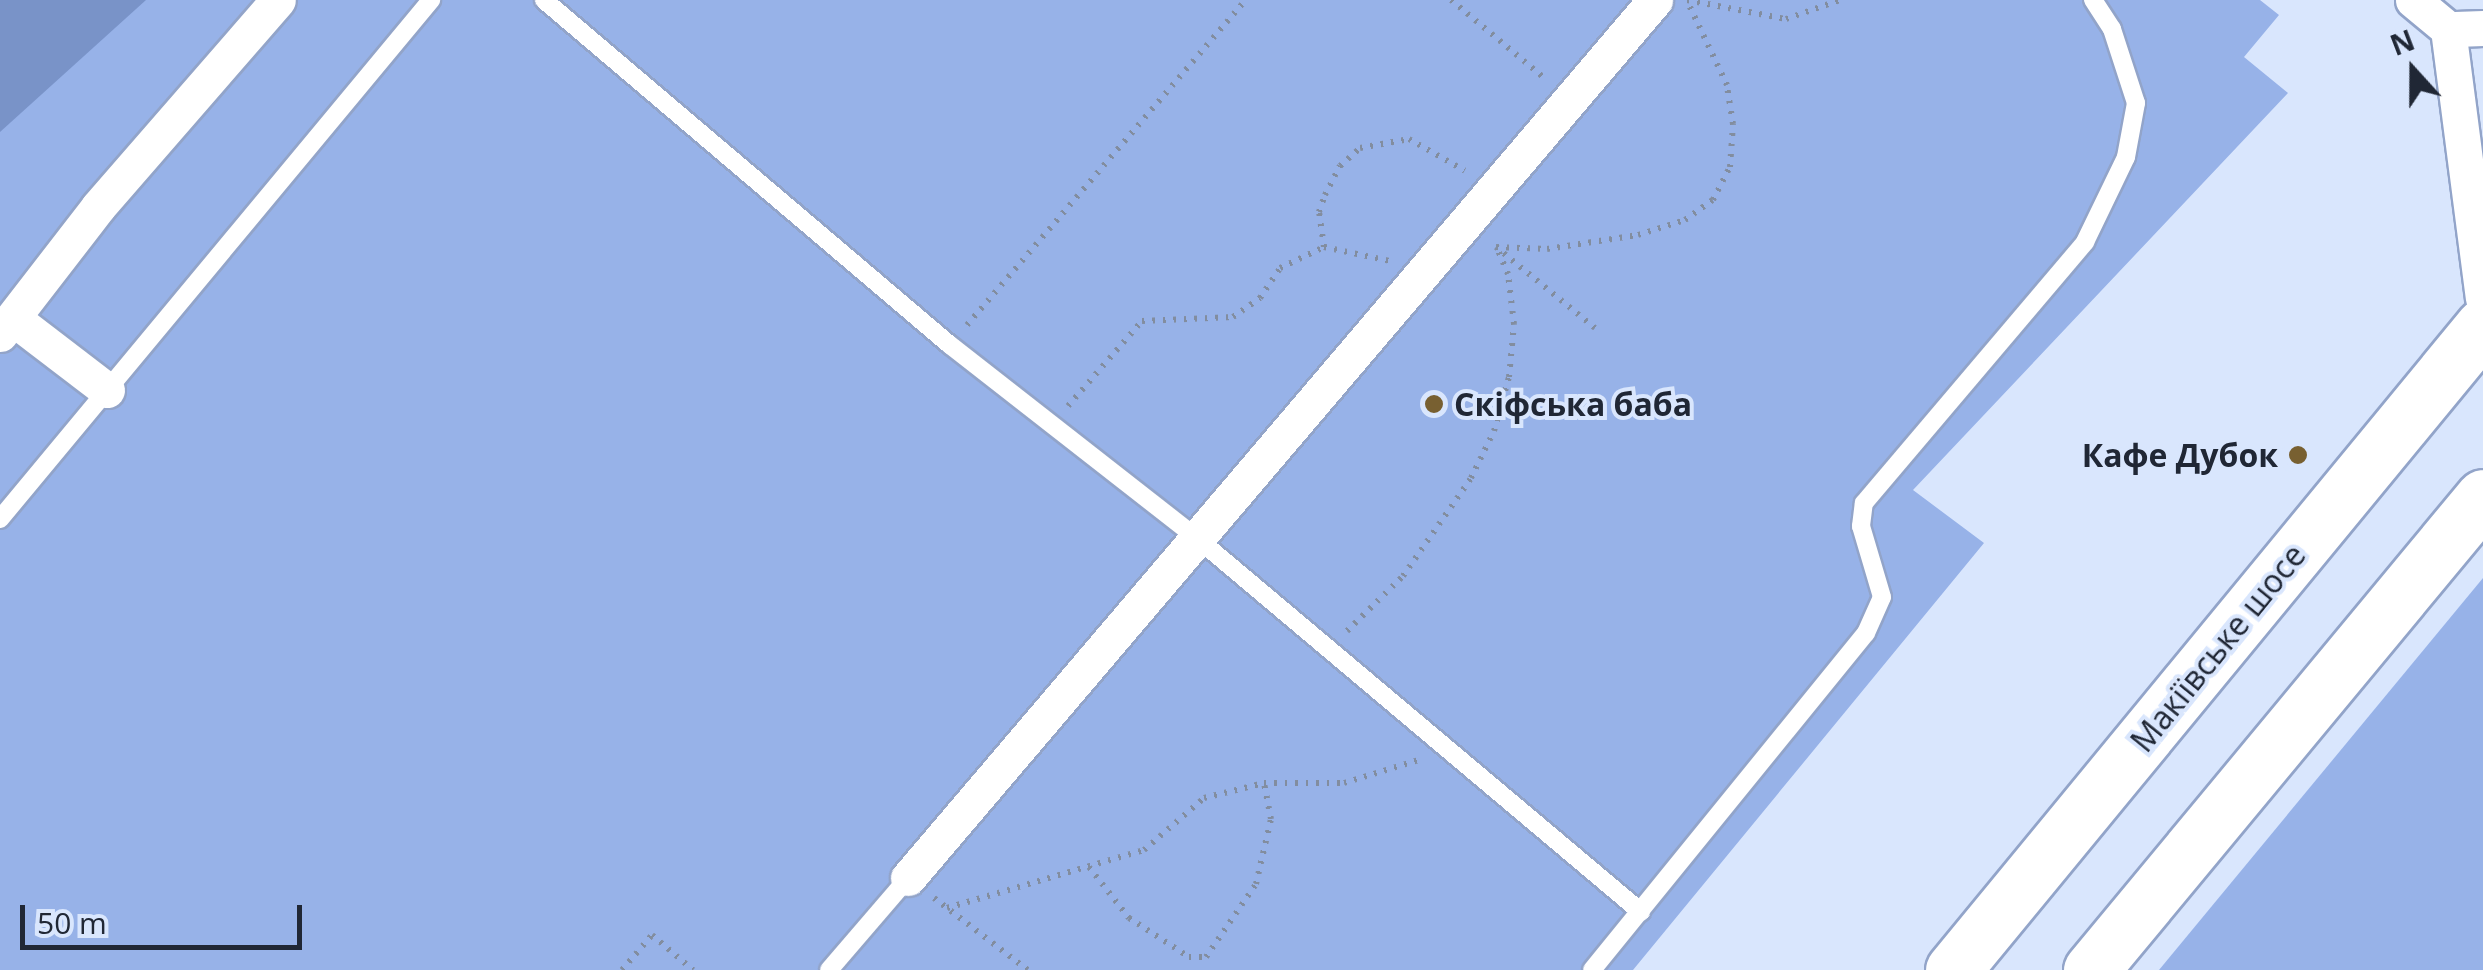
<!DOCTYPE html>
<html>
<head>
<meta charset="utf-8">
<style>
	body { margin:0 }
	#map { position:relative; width:2483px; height:970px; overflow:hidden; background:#d9e6fd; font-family:"Open Sans",sans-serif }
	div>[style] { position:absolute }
	.green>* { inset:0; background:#97b2e8 }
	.water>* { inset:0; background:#7993c8 }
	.path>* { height:6px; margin-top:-3px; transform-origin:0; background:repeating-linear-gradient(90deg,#828d9f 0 2.5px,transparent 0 10.5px) }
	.roads { filter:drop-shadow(2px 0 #92a4c9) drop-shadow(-2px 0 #92a4c9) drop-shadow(0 2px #92a4c9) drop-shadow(0 -2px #92a4c9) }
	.lane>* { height:18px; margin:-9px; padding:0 9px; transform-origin:9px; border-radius:9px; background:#fff }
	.street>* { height:35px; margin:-17.5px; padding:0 17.5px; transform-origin:17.5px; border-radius:17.5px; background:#fff }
	.primary>* { height:55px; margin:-27.5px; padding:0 27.5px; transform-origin:27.5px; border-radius:27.5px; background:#fff }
	.dots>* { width:28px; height:28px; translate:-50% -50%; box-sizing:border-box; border:5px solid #d9e6fd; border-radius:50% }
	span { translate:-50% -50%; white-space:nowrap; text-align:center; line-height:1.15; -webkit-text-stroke:8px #d9e6fd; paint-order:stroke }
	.poi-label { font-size:32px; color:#202735; font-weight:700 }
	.left { translate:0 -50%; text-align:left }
	.right { translate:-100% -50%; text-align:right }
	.street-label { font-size:32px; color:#202735 }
	.north { position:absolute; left:2363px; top:20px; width:100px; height:100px; -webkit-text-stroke:8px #d9e6fd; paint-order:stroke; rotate:339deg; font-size:28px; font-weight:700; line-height:40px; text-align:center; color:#202735 }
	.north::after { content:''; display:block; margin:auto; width:35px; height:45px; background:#202735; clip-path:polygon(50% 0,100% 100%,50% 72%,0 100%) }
	.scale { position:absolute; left:20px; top:905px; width:282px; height:45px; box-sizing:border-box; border:5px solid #202735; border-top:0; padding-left:12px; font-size:30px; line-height:35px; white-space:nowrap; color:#202735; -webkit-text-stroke:8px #d9e6fd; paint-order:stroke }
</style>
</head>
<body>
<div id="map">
	<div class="green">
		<i style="clip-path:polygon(0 0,2260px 0,2279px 15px,2244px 57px,2288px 93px,1913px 490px,1984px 543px,1633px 970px,0 970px)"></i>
		<i style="clip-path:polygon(2483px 578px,2483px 970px,2159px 970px)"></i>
	</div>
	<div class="water">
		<i style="clip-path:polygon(0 0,146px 0,0 132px)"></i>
	</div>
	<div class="path">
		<i style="left:1451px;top:0;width:120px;rotate:39.9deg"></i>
		<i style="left:1687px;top:0;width:101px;rotate:10.9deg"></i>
		<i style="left:1786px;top:19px;width:57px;rotate:-19.4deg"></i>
		<i style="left:1324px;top:247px;width:35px;rotate:-98deg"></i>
		<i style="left:1319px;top:212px;width:18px;rotate:-71deg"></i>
		<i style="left:1325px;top:195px;width:33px;rotate:-63deg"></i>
		<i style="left:1340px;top:166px;width:27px;rotate:-42deg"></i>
		<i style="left:1360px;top:148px;width:50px;rotate:-10.4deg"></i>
		<i style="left:1409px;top:139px;width:64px;rotate:29.7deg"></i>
		<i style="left:967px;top:325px;width:428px;rotate:-49.4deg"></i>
		<i style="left:1595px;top:328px;width:128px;rotate:-140.7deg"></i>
		<i style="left:1496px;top:247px;width:51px;rotate:2.2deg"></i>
		<i style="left:1547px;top:249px;width:92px;rotate:-8.7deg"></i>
		<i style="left:1638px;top:235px;width:49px;rotate:-17.7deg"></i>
		<i style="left:1685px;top:220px;width:34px;rotate:-36deg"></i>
		<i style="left:1713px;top:200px;width:37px;rotate:-63deg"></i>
		<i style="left:1730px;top:167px;width:43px;rotate:-86deg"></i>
		<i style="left:1733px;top:124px;width:39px;rotate:-99deg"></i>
		<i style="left:1727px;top:85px;width:89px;rotate:-115.4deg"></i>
		<i style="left:1068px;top:406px;width:113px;rotate:-49deg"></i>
		<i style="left:1142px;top:321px;width:91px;rotate:-2.5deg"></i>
		<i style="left:1233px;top:317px;width:33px;rotate:-35deg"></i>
		<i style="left:1260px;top:298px;width:36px;rotate:-56deg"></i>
		<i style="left:1280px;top:268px;width:49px;rotate:-25.5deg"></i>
		<i style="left:1324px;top:247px;width:67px;rotate:12deg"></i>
		<i style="left:1347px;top:631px;width:78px;rotate:-44.5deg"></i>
		<i style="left:1403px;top:576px;width:119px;rotate:-55.2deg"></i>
		<i style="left:1471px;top:478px;width:52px;rotate:-63.9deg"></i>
		<i style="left:1494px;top:431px;width:56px;rotate:-74.5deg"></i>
		<i style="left:1509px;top:377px;width:53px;rotate:-84.6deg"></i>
		<i style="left:1514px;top:324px;width:50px;rotate:-96.8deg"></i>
		<i style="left:1508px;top:274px;width:28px;rotate:-113deg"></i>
		<i style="left:1089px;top:867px;width:65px;rotate:51.9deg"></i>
		<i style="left:1129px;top:918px;width:72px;rotate:33deg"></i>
		<i style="left:1189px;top:957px;width:17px"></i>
		<i style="left:1206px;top:957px;width:88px;rotate:-55.6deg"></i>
		<i style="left:1256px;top:884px;width:67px;rotate:-77deg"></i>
		<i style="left:1271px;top:819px;width:37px;rotate:-101deg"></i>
		<i style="left:934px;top:898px;width:118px;rotate:37.5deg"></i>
		<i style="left:947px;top:908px;width:205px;rotate:-16.4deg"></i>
		<i style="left:1144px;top:850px;width:79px;rotate:-40.9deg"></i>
		<i style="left:1204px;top:798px;width:62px;rotate:-14deg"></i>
		<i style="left:1264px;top:783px;width:80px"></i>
		<i style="left:1344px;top:783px;width:82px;rotate:-17.1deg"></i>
		<i style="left:622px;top:970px;width:46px;rotate:-49.4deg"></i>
		<i style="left:652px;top:935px;width:54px;rotate:40.5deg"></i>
	</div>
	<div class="roads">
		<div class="lane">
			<i style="left:544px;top:0;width:533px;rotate:40.36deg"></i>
			<i style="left:950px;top:345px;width:315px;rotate:38deg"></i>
			<i style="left:1198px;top:539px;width:579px;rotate:40.1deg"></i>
			<i style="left:0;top:519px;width:675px;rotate:-50.29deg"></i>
			<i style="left:829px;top:970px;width:121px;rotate:-49.3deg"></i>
			<i style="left:1592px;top:970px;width:434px;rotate:-50.9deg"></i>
			<i style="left:1866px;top:633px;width:39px;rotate:-66deg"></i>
			<i style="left:1882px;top:597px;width:74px;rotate:-106.5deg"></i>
			<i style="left:1861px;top:526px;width:23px;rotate:-83deg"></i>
			<i style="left:1864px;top:503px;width:342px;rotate:-49.7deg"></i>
			<i style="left:2085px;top:242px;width:94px;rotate:-64.2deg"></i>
			<i style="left:2126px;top:157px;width:55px;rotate:-79.5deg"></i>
			<i style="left:2136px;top:103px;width:78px;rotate:-108deg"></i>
			<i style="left:2112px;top:29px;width:35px;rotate:-123deg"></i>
		</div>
		<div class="street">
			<i style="left:2413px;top:0;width:45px;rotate:39.6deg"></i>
			<i style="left:2483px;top:28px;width:35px;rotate:178deg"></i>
			<i style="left:2448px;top:29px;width:271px;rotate:82.6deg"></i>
			<i style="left:14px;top:319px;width:117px;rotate:37.4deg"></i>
			<i style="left:0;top:334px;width:160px;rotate:-52.3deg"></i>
			<i style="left:98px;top:207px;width:274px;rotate:-49deg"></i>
			<i style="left:908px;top:878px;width:1153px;rotate:-49.61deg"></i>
		</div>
		<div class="primary">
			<i style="left:1953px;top:970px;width:834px;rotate:-50.55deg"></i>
			<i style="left:2091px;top:970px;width:614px;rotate:-50.35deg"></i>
		</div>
	</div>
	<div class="dots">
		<i style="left:1434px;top:404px;background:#786031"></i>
		<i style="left:2298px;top:455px;background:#786031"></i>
	</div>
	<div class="poi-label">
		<span class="left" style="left:1454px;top:404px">Скіфська баба</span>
		<span class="right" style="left:2278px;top:455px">Кафе Дубок</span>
	</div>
	<div class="street-label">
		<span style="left:2218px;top:648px;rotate:-51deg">Макіївське шосе</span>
	</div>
	<div class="north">N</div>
	<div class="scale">50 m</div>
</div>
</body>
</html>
